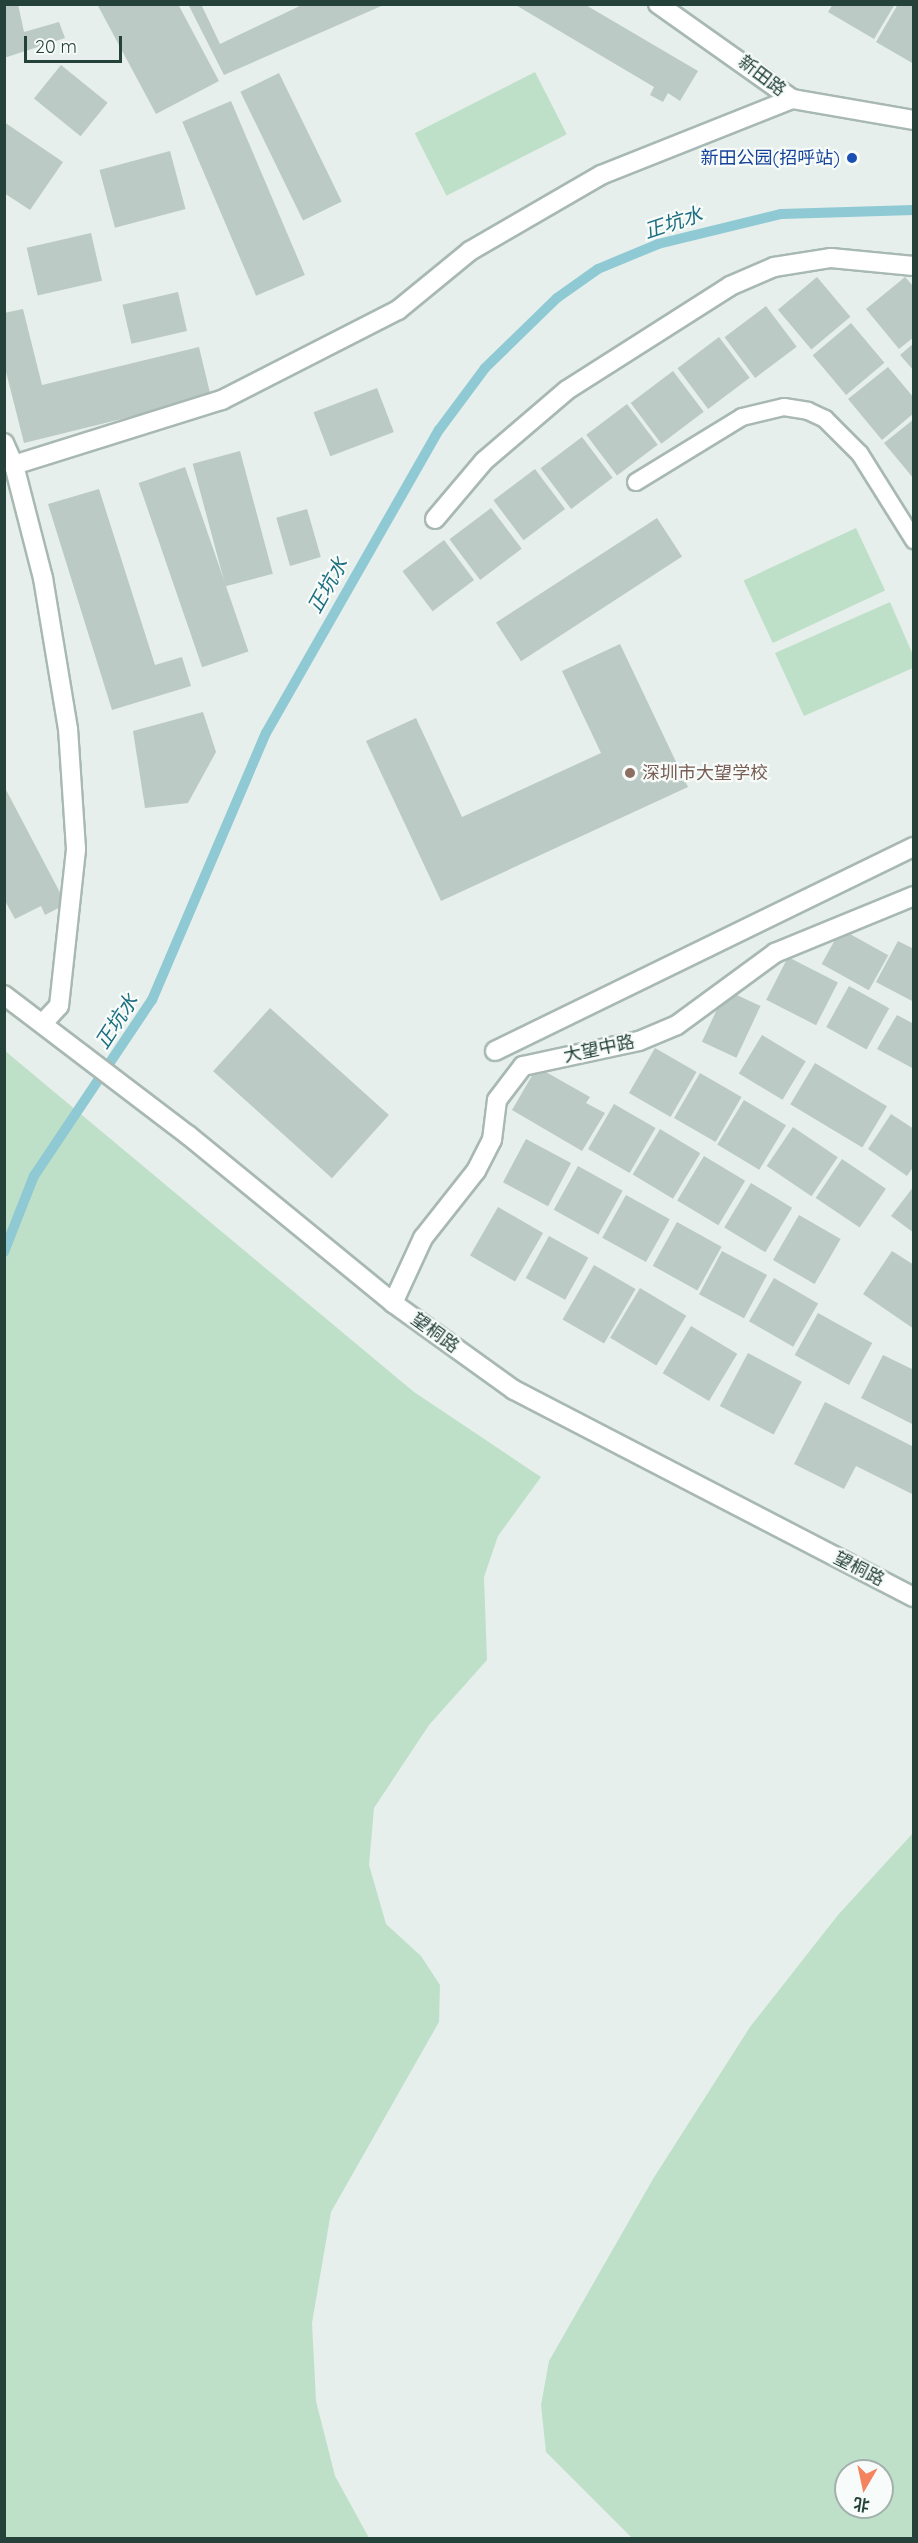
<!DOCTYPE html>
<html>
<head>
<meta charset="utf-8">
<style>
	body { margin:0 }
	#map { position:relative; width:918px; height:2543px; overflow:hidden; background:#e6efeb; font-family:Quicksand,"Noto Sans SC",sans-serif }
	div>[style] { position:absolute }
	.green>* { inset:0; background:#bfe0c8; transform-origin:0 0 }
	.stream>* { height:10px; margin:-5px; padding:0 5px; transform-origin:5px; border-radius:5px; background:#8ec9d4 }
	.building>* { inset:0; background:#bbcac4; transform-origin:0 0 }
	.roads { filter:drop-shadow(2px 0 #a8b8b2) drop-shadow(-2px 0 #a8b8b2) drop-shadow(0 2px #a8b8b2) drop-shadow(0 -2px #a8b8b2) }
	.lane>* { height:16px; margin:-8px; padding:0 8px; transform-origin:8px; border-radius:8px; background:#fff }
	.street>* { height:18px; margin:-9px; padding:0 9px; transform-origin:9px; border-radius:9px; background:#fff }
	.secondary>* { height:18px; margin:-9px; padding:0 9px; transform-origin:9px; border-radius:9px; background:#fff }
	.dots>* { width:16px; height:16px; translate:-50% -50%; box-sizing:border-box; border:3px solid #f7fbf9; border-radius:50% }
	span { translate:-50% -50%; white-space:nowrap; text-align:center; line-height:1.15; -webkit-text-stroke:4.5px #f7fbf9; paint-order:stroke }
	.street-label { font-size:18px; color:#24423a }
	.transit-label { font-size:18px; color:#164399 }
	.right { translate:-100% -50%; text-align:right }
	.education-label { font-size:18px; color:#785e54 }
	.left { translate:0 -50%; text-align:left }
	.water-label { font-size:20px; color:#1c6f80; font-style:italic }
	.frame { position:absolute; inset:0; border:6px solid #24423a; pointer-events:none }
	.north { position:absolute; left:834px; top:2459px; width:60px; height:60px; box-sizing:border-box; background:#f7fbf9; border:2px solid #a3b1ad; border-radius:50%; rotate:189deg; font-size:16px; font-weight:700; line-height:24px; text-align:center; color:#24423a }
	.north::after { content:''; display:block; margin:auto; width:21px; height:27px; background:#f4845f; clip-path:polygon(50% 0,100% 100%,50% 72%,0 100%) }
	.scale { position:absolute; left:24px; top:36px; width:98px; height:27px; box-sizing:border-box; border:3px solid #24423a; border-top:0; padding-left:8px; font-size:18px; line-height:21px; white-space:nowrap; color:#24423a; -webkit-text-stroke:4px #f7fbf9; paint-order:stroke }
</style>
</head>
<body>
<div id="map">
	<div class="green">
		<i style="left:535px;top:72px;width:70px;height:135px;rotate:63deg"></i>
		<i style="left:856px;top:528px;width:69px;height:124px;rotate:65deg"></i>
		<i style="clip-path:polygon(890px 602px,913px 655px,913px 668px,804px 716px,775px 653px)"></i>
		<i style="clip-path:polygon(4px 1050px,414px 1392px,541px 1477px,498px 1536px,484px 1577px,487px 1660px,429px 1725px,374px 1808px,369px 1865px,386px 1924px,421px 1956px,440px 1985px,439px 2022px,331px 2212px,312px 2323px,316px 2401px,335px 2476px,369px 2538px,5px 2538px)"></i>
		<i style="clip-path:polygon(evenodd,913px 1833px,913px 2538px,632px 2538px,546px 2452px,541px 2405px,549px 2361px,653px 2179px,750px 2027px,838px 1915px,913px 1833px,846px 2471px,882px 2471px,882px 2507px,846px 2507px,846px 2471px)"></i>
	</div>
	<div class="stream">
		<i style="left:4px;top:1252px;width:82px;rotate:-68.5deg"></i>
		<i style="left:34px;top:1176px;width:212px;rotate:-56.2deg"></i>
		<i style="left:152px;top:1000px;width:290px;rotate:-66.9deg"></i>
		<i style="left:266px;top:733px;width:349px;rotate:-60.3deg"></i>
		<i style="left:439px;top:430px;width:77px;rotate:-53.4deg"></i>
		<i style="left:485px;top:368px;width:100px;rotate:-44.2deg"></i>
		<i style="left:557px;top:298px;width:50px;rotate:-35.3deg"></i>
		<i style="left:598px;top:269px;width:65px;rotate:-22.6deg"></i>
		<i style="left:658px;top:244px;width:127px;rotate:-13.7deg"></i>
		<i style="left:781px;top:214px;width:133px;rotate:-1.7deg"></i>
	</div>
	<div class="building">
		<i style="clip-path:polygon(4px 4px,18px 4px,24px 32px,59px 22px,65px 38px,4px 58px)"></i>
		<i style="clip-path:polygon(97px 4px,178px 4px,219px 81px,156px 114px)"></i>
		<i style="clip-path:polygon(188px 4px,201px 4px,220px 44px,304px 4px,386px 4px,224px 75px)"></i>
		<i style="clip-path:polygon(514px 4px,584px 4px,698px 71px,680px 101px,668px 93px,663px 102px,650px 95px,654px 87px)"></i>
		<i style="clip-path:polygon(833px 4px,895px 4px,874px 39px,828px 12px)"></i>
		<i style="clip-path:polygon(898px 4px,914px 4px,914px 64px,876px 42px)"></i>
		<i style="left:61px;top:65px;width:60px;height:43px;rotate:39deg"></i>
		<i style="left:279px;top:73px;width:143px;height:43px;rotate:64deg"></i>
		<i style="left:231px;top:101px;width:189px;height:53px;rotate:67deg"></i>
		<i style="clip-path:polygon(4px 122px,63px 162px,30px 210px,4px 193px)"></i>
		<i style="left:170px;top:151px;width:60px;height:73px;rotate:75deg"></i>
		<i style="left:91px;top:233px;width:49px;height:66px;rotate:77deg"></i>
		<i style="left:817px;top:277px;width:52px;height:51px;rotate:50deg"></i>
		<i style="clip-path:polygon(905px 277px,914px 287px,914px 337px,899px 349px,866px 309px)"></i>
		<i style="left:178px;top:292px;width:40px;height:57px;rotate:77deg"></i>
		<i style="left:766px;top:306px;width:51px;height:52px;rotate:53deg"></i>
		<i style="clip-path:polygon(23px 309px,42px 385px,199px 347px,211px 397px,24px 443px,4px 364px,4px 313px)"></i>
		<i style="left:851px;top:323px;width:52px;height:50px;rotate:50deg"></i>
		<i style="left:719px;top:337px;width:51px;height:52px;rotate:53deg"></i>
		<i style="clip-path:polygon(914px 343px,914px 371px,900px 355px)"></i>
		<i style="clip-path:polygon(888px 367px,914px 398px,914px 413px,882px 440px,848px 399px)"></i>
		<i style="left:673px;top:371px;width:51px;height:53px;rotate:53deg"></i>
		<i style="left:377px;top:388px;width:47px;height:68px;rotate:69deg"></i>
		<i style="left:627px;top:404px;width:51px;height:51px;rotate:53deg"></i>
		<i style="clip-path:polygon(914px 419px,914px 479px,884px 443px)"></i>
		<i style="left:582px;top:437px;width:51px;height:52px;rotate:53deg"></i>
		<i style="left:240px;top:451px;width:127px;height:49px;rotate:75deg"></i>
		<i style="left:185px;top:467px;width:195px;height:49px;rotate:71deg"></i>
		<i style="left:535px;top:469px;width:50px;height:52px;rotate:53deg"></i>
		<i style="clip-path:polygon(99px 489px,155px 665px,182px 657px,191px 686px,112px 710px,48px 504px)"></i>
		<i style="left:491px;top:508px;width:51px;height:52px;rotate:53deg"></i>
		<i style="left:307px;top:509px;width:50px;height:32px;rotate:74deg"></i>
		<i style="left:657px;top:518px;width:46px;height:192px;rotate:57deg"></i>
		<i style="left:444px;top:540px;width:50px;height:52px;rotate:53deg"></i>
		<i style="clip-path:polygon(620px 644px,688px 787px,441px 901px,366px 741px,416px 718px,462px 817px,601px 753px,562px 671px)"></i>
		<i style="clip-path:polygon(203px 712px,216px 752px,188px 803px,145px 808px,133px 731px)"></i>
		<i style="clip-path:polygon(4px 786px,66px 904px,45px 915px,41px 906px,15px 919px,4px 899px)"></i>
		<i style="left:841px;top:929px;width:54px;height:40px;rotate:29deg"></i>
		<i style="clip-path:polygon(898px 941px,914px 949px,914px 1002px,876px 982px)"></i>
		<i style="left:788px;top:957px;width:56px;height:48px;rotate:27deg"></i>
		<i style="left:849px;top:986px;width:46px;height:47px;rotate:29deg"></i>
		<i style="left:726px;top:990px;width:38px;height:57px;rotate:25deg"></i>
		<i style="left:270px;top:1008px;width:160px;height:85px;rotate:42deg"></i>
		<i style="clip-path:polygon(897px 1015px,914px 1024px,914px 1069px,877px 1049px)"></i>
		<i style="left:762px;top:1035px;width:51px;height:45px;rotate:31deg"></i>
		<i style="left:655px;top:1048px;width:48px;height:52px;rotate:30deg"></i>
		<i style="left:815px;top:1063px;width:84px;height:48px;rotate:31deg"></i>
		<i style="clip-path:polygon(537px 1067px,590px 1097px,586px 1103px,605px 1113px,582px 1151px,512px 1110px)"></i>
		<i style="left:700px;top:1073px;width:48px;height:52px;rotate:30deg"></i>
		<i style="left:744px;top:1100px;width:49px;height:52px;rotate:31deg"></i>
		<i style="left:614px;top:1104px;width:48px;height:52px;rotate:30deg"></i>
		<i style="clip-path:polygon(891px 1114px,914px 1129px,914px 1166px,907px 1176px,868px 1149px)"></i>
		<i style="left:793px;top:1127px;width:54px;height:47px;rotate:34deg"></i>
		<i style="left:660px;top:1129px;width:47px;height:53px;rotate:31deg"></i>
		<i style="left:526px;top:1139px;width:51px;height:49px;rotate:28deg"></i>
		<i style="left:704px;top:1156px;width:48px;height:52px;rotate:31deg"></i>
		<i style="left:842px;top:1159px;width:53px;height:47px;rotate:34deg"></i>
		<i style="left:578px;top:1166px;width:51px;height:50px;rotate:29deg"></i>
		<i style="left:751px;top:1183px;width:48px;height:52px;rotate:31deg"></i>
		<i style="clip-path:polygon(914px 1186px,914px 1233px,891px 1216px)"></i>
		<i style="left:626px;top:1195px;width:50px;height:49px;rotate:29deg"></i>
		<i style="left:498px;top:1207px;width:52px;height:56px;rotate:30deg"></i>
		<i style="left:799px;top:1215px;width:48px;height:52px;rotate:30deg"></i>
		<i style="left:677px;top:1222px;width:51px;height:50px;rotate:29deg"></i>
		<i style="left:549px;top:1236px;width:45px;height:48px;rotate:29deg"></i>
		<i style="left:722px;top:1251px;width:51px;height:49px;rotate:28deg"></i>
		<i style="clip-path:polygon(892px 1251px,914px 1265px,914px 1329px,863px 1294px)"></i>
		<i style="left:594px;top:1265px;width:48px;height:63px;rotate:30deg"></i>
		<i style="left:774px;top:1278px;width:51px;height:50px;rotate:30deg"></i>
		<i style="left:640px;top:1288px;width:54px;height:58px;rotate:31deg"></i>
		<i style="left:818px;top:1313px;width:62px;height:48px;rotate:29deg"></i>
		<i style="left:691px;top:1326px;width:54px;height:55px;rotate:31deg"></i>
		<i style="left:748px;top:1353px;width:61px;height:60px;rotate:28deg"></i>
		<i style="clip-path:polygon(883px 1355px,914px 1370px,914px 1425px,861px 1398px)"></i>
		<i style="clip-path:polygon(825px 1402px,914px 1447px,914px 1495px,856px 1466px,844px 1489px,794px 1464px)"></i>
	</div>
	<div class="roads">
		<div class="lane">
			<i style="left:636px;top:482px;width:124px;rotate:-31.5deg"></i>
			<i style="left:742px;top:417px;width:43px;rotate:-13.4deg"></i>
			<i style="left:784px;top:407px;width:24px;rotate:9deg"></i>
			<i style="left:808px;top:411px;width:19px;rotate:25deg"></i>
			<i style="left:825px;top:419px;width:49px;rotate:45deg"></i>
			<i style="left:860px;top:454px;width:102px;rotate:57.9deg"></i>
		</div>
		<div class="street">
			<i style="left:4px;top:443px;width:24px;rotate:66deg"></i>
			<i style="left:435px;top:519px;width:76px;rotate:-49.8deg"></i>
			<i style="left:484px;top:461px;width:109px;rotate:-40.5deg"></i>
			<i style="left:567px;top:390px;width:193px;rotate:-32.5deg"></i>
			<i style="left:730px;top:286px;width:48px;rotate:-23.4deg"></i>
			<i style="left:774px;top:267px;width:58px;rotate:-9deg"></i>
			<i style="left:831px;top:258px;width:83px;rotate:5.5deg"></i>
			<i style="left:43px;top:1023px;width:23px;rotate:-47deg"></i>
			<i style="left:59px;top:1006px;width:158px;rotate:-83.8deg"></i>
			<i style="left:76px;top:849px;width:120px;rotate:-93.8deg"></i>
			<i style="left:68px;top:729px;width:153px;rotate:-99.4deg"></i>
			<i style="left:43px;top:578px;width:117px;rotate:-104.4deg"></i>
			<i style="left:14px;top:465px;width:218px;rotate:-17.4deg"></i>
			<i style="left:222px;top:400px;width:198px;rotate:-27.1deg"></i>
			<i style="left:398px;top:310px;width:93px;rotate:-39.3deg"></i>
			<i style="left:470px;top:251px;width:151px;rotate:-30.1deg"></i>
			<i style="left:601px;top:175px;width:206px;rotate:-21.7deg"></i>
			<i style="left:495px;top:1051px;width:466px;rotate:-26deg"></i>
			<i style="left:393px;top:1303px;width:72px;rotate:-65.2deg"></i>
			<i style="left:423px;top:1238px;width:85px;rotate:-51.7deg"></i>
			<i style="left:476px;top:1171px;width:35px;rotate:-63deg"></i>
			<i style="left:492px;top:1140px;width:40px;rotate:-82.9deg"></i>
			<i style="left:497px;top:1100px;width:43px;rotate:-52.6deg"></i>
			<i style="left:523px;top:1066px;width:119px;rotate:-12.2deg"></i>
			<i style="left:639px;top:1041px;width:41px;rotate:-22.8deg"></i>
			<i style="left:677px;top:1025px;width:122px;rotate:-36.3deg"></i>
			<i style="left:775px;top:953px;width:150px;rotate:-22.3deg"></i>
		</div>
		<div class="secondary">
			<i style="left:658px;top:4px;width:164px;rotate:35.3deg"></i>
			<i style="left:792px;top:99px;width:124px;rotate:9.8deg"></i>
			<i style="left:4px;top:995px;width:231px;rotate:37.3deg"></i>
			<i style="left:188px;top:1135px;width:265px;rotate:39.3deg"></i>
			<i style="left:393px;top:1303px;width:149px;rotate:35.7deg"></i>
			<i style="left:514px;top:1390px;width:450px;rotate:27.4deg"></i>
		</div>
	</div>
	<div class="dots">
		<i style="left:852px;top:158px;background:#1a4fb4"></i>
		<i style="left:630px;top:773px;background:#8d6e63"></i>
	</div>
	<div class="street-label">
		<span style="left:762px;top:76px;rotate:37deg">新田路</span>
		<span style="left:599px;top:1049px;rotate:-12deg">大望中路</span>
		<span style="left:435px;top:1333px;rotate:36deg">望桐路</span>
		<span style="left:859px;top:1569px;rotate:27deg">望桐路</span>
	</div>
	<div class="transit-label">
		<span class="right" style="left:840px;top:158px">新田公园(招呼站)</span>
	</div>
	<div class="education-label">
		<span class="left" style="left:642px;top:773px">深圳市大望学校</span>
	</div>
	<div class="water-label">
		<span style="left:673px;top:222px;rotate:-18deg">正坑水</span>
		<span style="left:327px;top:585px;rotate:-61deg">正坑水</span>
		<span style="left:116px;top:1021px;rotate:-57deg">正坑水</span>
	</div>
	<div class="frame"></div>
	<div class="north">北</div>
	<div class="scale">20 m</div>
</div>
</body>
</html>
